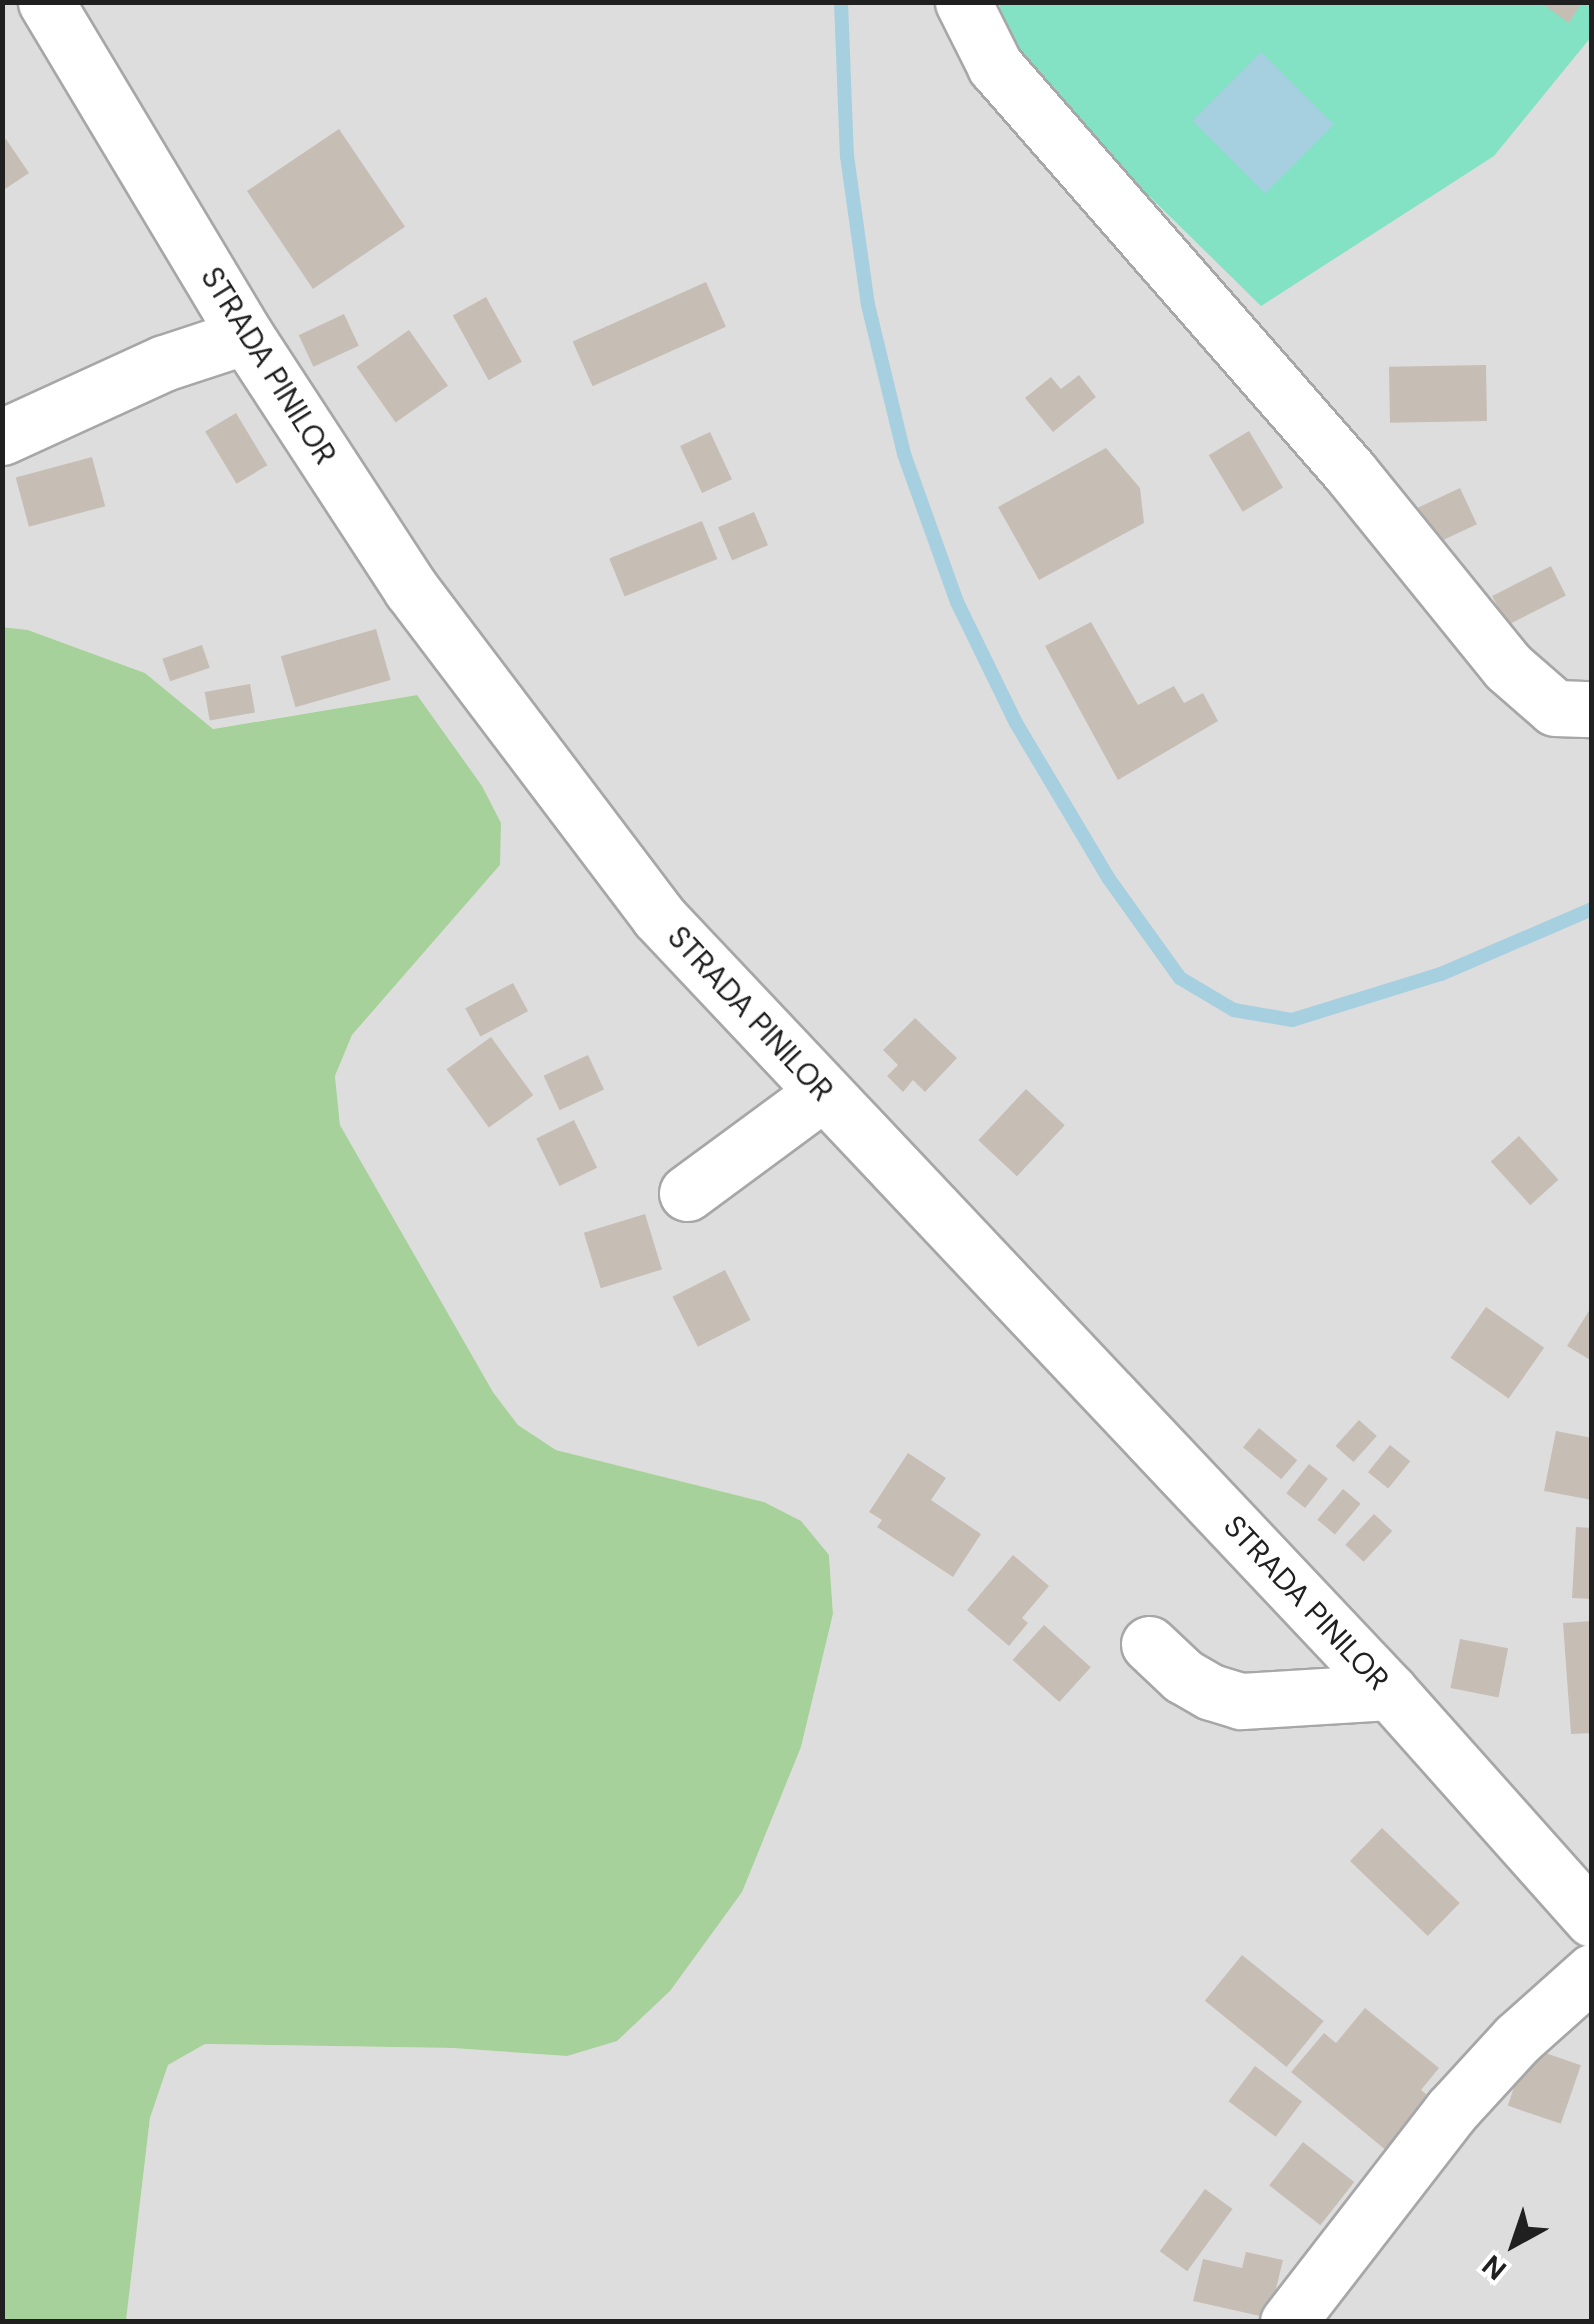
<!DOCTYPE html>
<html>
<head>
<meta charset="utf-8">
<style>
	body { margin:0 }
	#map { position:relative; width:1594px; height:2324px; overflow:hidden; background:#f1eee6; font-family:"DM Sans",sans-serif }
	div>[style] { position:absolute }
	.residential>* { inset:0; background:#dedddd }
	.forest>* { inset:0; background:#a7d19a }
	.pitch>* { inset:0; background:#82e2c3 }
	.water>* { inset:0; background:#a6cfdf; transform-origin:0 0 }
	.stream>* { height:14px; margin:-7px; padding:0 7px; transform-origin:7px; border-radius:7px; background:#a6cfdf }
	.building>* { inset:0; background:#c6beb5; transform-origin:0 0 }
	.roads { filter:drop-shadow(2px 0 #a7a7a7) drop-shadow(-2px 0 #a7a7a7) drop-shadow(0 2px #a7a7a7) drop-shadow(0 -2px #a7a7a7) }
	.minor>* { height:55px; margin:-27.5px; padding:0 27.5px; transform-origin:27.5px; border-radius:27.5px; background:#fff }
	span { translate:-50% -50%; white-space:nowrap; text-align:center; line-height:1.15; -webkit-text-stroke:9px #fff; paint-order:stroke }
	.street-label { font-size:30px; color:#202020 }
	.frame { position:absolute; inset:0; border:5px solid #202020; pointer-events:none }
	.north { position:absolute; left:1464px; top:2194px; width:100px; height:100px; -webkit-text-stroke:8px #fff; paint-order:stroke; rotate:220deg; font-size:28px; font-weight:700; line-height:40px; text-align:center; color:#202020 }
	.north::after { content:''; display:block; margin:auto; width:35px; height:45px; background:#202020; clip-path:polygon(50% 0,100% 100%,50% 72%,0 100%) }
</style>
</head>
<body>
<div id="map">
	<div class="residential">
		<i style="clip-path:polygon(2px 3px,1591px 3px,1591px 2321px,126px 2321px,150px 2118px,168px 2065px,205px 2044px,452px 2048px,567px 2056px,801px 1747px,833px 1614px,829px 1555px,764px 1502px,556px 1450px,518px 1425px,493px 1392px,340px 1125px,335px 1076px,352px 1035px,500px 865px,417px 695px,212px 729px,145px 673px,28px 630px,3px 627px)"></i>
	</div>
	<div class="forest">
		<i style="clip-path:polygon(2px 627px,28px 630px,145px 673px,213px 729px,417px 695px,482px 786px,501px 823px,500px 865px,352px 1035px,335px 1076px,340px 1125px,493px 1392px,518px 1425px,556px 1450px,764px 1502px,801px 1521px,829px 1555px,833px 1614px,801px 1747px,742px 1892px,670px 1991px,617px 2041px,567px 2056px,452px 2048px,205px 2044px,168px 2065px,150px 2118px,126px 2321px,3px 2321px)"></i>
	</div>
	<div class="pitch">
		<i style="clip-path:polygon(999px 3px,1591px 3px,1591px 37px,1494px 156px,1261px 306px,1011px 60px)"></i>
	</div>
	<div class="water">
		<i style="left:1261px;top:52px;width:103px;height:97px;rotate:45deg"></i>
	</div>
	<div class="stream">
		<i style="left:841px;top:2px;width:154px;rotate:87.8deg"></i>
		<i style="left:847px;top:156px;width:150px;rotate:82deg"></i>
		<i style="left:868px;top:305px;width:153px;rotate:76.4deg"></i>
		<i style="left:904px;top:454px;width:157px;rotate:70.3deg"></i>
		<i style="left:957px;top:602px;width:135px;rotate:64deg"></i>
		<i style="left:1016px;top:723px;width:182px;rotate:59.2deg"></i>
		<i style="left:1109px;top:879px;width:122px;rotate:54.4deg"></i>
		<i style="left:1180px;top:978px;width:63px;rotate:30.7deg"></i>
		<i style="left:1234px;top:1010px;width:59px;rotate:9.8deg"></i>
		<i style="left:1292px;top:1020px;width:156px;rotate:-17.2deg"></i>
		<i style="left:1441px;top:974px;width:164px;rotate:-23.3deg"></i>
	</div>
	<div class="building">
		<i style="clip-path:polygon(1540px 2px,1582px 2px,1569px 23px)"></i>
		<i style="left:339px;top:129px;width:118px;height:111px;rotate:56deg"></i>
		<i style="clip-path:polygon(6px 139px,29px 173px,2px 191px,2px 141px)"></i>
		<i style="left:706px;top:282px;width:49px;height:146px;rotate:66deg"></i>
		<i style="left:486px;top:297px;width:74px;height:38px;rotate:61deg"></i>
		<i style="left:344px;top:314px;width:35px;height:50px;rotate:65deg"></i>
		<i style="left:409px;top:330px;width:68px;height:64px;rotate:55deg"></i>
		<i style="left:1486px;top:365px;width:56px;height:97px;rotate:89deg"></i>
		<i style="clip-path:polygon(1079px 375px,1096px 397px,1053px 432px,1025px 398px,1051px 377px,1061px 389px)"></i>
		<i style="left:236px;top:413px;width:61px;height:36px;rotate:59deg"></i>
		<i style="left:1249px;top:431px;width:66px;height:47px;rotate:59deg"></i>
		<i style="left:710px;top:432px;width:52px;height:33px;rotate:65deg"></i>
		<i style="clip-path:polygon(1106px 448px,1140px 488px,1144px 523px,1039px 580px,998px 507px)"></i>
		<i style="left:92px;top:457px;width:51px;height:79px;rotate:75deg"></i>
		<i style="left:1460px;top:488px;width:40px;height:46px;rotate:65deg"></i>
		<i style="left:754px;top:512px;width:36px;height:39px;rotate:67deg"></i>
		<i style="left:702px;top:521px;width:41px;height:100px;rotate:68deg"></i>
		<i style="left:1551px;top:566px;width:33px;height:66px;rotate:63deg"></i>
		<i style="clip-path:polygon(1091px 622px,1138px 705px,1174px 686px,1184px 703px,1203px 693px,1218px 721px,1118px 780px,1045px 646px)"></i>
		<i style="left:376px;top:629px;width:53px;height:99px;rotate:74deg"></i>
		<i style="left:202px;top:645px;width:24px;height:42px;rotate:71deg"></i>
		<i style="left:250px;top:684px;width:29px;height:46px;rotate:80deg"></i>
		<i style="left:513px;top:983px;width:32px;height:54px;rotate:62deg"></i>
		<i style="clip-path:polygon(915px 1018px,957px 1058px,925px 1092px,913px 1080px,903px 1092px,887px 1076px,898px 1065px,883px 1050px)"></i>
		<i style="left:491px;top:1037px;width:72px;height:55px;rotate:54deg"></i>
		<i style="left:588px;top:1055px;width:38px;height:49px;rotate:65deg"></i>
		<i style="left:1026px;top:1089px;width:53px;height:70px;rotate:43deg"></i>
		<i style="left:574px;top:1120px;width:53px;height:42px;rotate:64deg"></i>
		<i style="left:1519px;top:1136px;width:59px;height:38px;rotate:48deg"></i>
		<i style="left:645px;top:1214px;width:58px;height:64px;rotate:73deg"></i>
		<i style="left:725px;top:1270px;width:56px;height:59px;rotate:63deg"></i>
		<i style="clip-path:polygon(1592px 1306px,1592px 1361px,1567px 1346px)"></i>
		<i style="left:1486px;top:1307px;width:71px;height:62px;rotate:35deg"></i>
		<i style="left:1359px;top:1420px;width:24px;height:35px;rotate:42deg"></i>
		<i style="left:1259px;top:1428px;width:50px;height:25px;rotate:40deg"></i>
		<i style="clip-path:polygon(1556px 1431px,1592px 1438px,1592px 1500px,1544px 1491px)"></i>
		<i style="left:1390px;top:1445px;width:26px;height:35px;rotate:39deg"></i>
		<i style="clip-path:polygon(908px 1453px,946px 1478px,931px 1500px,981px 1534px,953px 1577px,877px 1527px,882px 1520px,869px 1512px)"></i>
		<i style="left:1309px;top:1464px;width:24px;height:37px;rotate:38deg"></i>
		<i style="left:1343px;top:1489px;width:23px;height:40px;rotate:40deg"></i>
		<i style="left:1374px;top:1514px;width:25px;height:42px;rotate:43deg"></i>
		<i style="clip-path:polygon(1576px 1527px,1592px 1528px,1592px 1599px,1572px 1598px)"></i>
		<i style="clip-path:polygon(1013px 1555px,1049px 1586px,1022px 1618px,1028px 1623px,1009px 1646px,967px 1610px)"></i>
		<i style="clip-path:polygon(1592px 1621px,1592px 1733px,1571px 1734px,1563px 1623px)"></i>
		<i style="left:1044px;top:1625px;width:63px;height:47px;rotate:42deg"></i>
		<i style="left:1460px;top:1639px;width:49px;height:50px;rotate:11deg"></i>
		<i style="left:1382px;top:1828px;width:108px;height:46px;rotate:44deg"></i>
		<i style="left:1242px;top:1955px;width:105px;height:59px;rotate:39deg"></i>
		<i style="clip-path:polygon(1365px 2008px,1439px 2068px,1421px 2090px,1430px 2097px,1387px 2151px,1291px 2072px,1324px 2033px,1336px 2043px)"></i>
		<i style="left:1528px;top:2047px;width:56px;height:62px;rotate:19deg"></i>
		<i style="left:1255px;top:2066px;width:59px;height:44px;rotate:37deg"></i>
		<i style="left:1303px;top:2142px;width:65px;height:55px;rotate:38deg"></i>
		<i style="left:1205px;top:2189px;width:34px;height:77px;rotate:36deg"></i>
		<i style="clip-path:polygon(1246px 2252px,1283px 2260px,1269px 2318px,1193px 2301px,1203px 2259px,1242px 2268px)"></i>
	</div>
	<div class="roads">
		<div class="minor">
			<i style="left:46px;top:2px;width:389px;rotate:59.1deg"></i>
			<i style="left:246px;top:336px;width:302px;rotate:56.9deg"></i>
			<i style="left:411px;top:589px;width:410px;rotate:52.9deg"></i>
			<i style="left:658px;top:916px;width:1067px;rotate:46.67deg"></i>
			<i style="left:1390px;top:1692px;width:304px;rotate:48.3deg"></i>
			<i style="left:963px;top:2px;width:72px;rotate:63.4deg"></i>
			<i style="left:995px;top:66px;width:539px;rotate:48.83deg"></i>
			<i style="left:1350px;top:472px;width:251px;rotate:51deg"></i>
			<i style="left:1508px;top:667px;width:62px;rotate:41.1deg"></i>
			<i style="left:1555px;top:708px;width:37px;rotate:2deg"></i>
			<i style="left:2px;top:437px;width:178px;rotate:-24.6deg"></i>
			<i style="left:164px;top:363px;width:86px;rotate:-18.2deg"></i>
			<i style="left:687px;top:1193px;width:170px;rotate:-36.4deg"></i>
			<i style="left:1149px;top:1644px;width:47px;rotate:43.3deg"></i>
			<i style="left:1183px;top:1676px;width:32px;rotate:30deg"></i>
			<i style="left:1211px;top:1692px;width:31px;rotate:17deg"></i>
			<i style="left:1241px;top:1701px;width:149px;rotate:-3.5deg"></i>
			<i style="left:1288px;top:2322px;width:267px;rotate:-52.3deg"></i>
			<i style="left:1451px;top:2111px;width:98px;rotate:-47.5deg"></i>
			<i style="left:1517px;top:2039px;width:101px;rotate:-41.8deg"></i>
		</div>
	</div>
	<div class="street-label">
		<span style="left:268px;top:366px;rotate:58deg">STRADA PINILOR</span>
		<span style="left:750px;top:1014px;rotate:47deg">STRADA PINILOR</span>
		<span style="left:1306px;top:1603px;rotate:47deg">STRADA PINILOR</span>
	</div>
	<div class="frame"></div>
	<div class="north">N</div>
</div>
</body>
</html>
